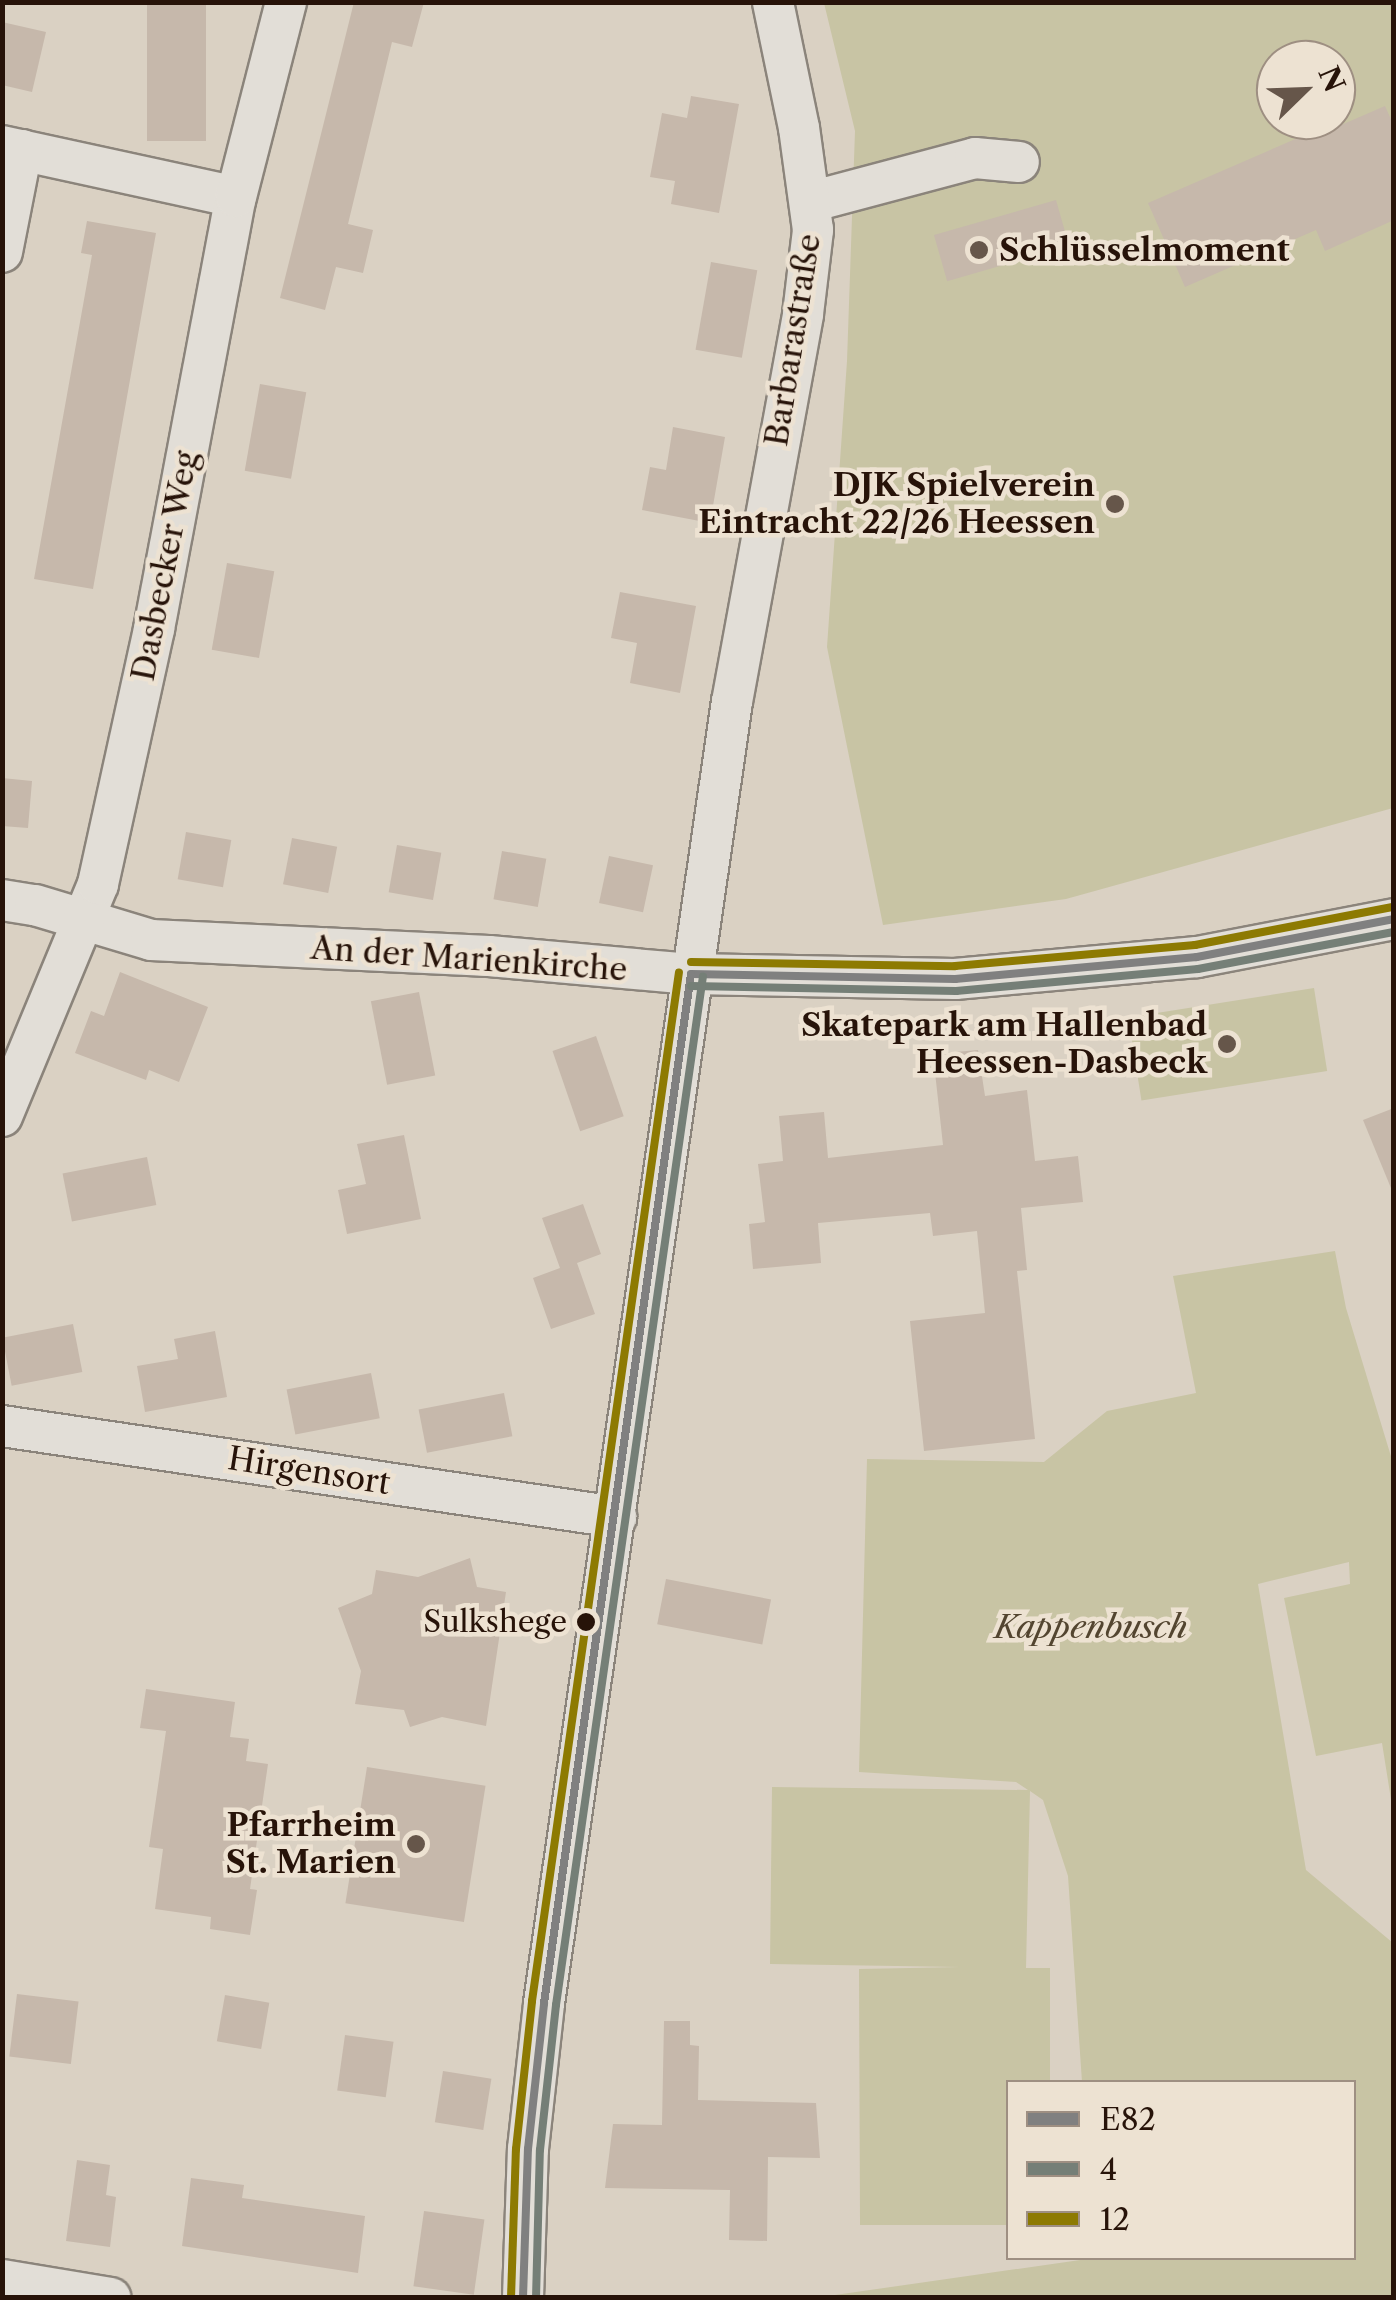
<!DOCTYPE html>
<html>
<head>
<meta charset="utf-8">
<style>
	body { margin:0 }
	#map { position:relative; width:1396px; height:2300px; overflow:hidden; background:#dad1c3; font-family:"Libre Caslon Text",serif }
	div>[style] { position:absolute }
	.green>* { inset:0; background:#c8c4a4; transform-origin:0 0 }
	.building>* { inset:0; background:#c6b8ab; transform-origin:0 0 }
	.roads { filter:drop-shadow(2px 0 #8b847b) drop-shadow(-2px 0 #8b847b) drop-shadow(0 2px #8b847b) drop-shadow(0 -2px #8b847b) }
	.minor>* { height:40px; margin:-20px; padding:0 20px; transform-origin:20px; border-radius:20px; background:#e2ded7 }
	.bus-1>* { height:8px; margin:-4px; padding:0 4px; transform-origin:4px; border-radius:4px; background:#808080 }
	.bus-2>* { height:8px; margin:-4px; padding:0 4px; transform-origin:4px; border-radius:4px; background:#757f77 }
	.bus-3>* { height:8px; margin:-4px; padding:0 4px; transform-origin:4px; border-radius:4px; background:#8d7a02 }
	.dots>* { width:28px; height:28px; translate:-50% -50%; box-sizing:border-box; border:5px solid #ede2d2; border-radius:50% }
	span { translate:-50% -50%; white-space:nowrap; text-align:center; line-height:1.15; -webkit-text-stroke:9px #ede2d2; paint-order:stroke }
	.bus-label { font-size:30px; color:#271309 }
	.right { translate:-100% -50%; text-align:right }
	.poi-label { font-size:32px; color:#271309; font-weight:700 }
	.left { translate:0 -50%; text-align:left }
	.street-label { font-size:32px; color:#271309 }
	.park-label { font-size:32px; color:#534530; font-style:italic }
	.frame { position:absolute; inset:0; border:5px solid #271309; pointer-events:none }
	.legend { position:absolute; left:1006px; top:2080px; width:350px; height:180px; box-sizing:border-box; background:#ede2d2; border:2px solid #9e8f82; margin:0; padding:12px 18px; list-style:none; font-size:30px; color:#271309 }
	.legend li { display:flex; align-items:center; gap:20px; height:50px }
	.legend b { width:50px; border:2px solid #9e8f82 }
	.north { position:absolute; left:1256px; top:40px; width:100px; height:100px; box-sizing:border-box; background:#ede2d2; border:2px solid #9e8f82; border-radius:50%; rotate:67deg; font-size:28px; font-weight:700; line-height:40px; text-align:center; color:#271309 }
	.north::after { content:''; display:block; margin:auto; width:35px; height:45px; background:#66564a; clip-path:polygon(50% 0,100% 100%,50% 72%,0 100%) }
</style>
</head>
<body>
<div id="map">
	<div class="green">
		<i style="clip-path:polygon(evenodd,824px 3px,1393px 3px,1393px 808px,1066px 899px,883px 925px,827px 647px,847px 361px,855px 131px,824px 3px,1276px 60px,1336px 60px,1336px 120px,1276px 120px,1276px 60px)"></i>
		<i style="left:1314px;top:988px;width:84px;height:188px;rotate:81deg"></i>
		<i style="clip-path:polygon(1335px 1251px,1346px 1308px,1393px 1463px,1393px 1812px,1382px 1743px,1316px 1756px,1284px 1598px,1350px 1584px,1349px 1562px,1258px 1584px,1306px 1870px,1393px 1943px,1393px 2297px,821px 2297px,1094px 2258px,1354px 2258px,1354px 2082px,1082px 2082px,1068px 1876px,1043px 1800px,1030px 1791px,1026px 1968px,1050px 1968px,1050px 2082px,1008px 2082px,1008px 2225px,860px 2225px,859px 1969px,960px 1967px,770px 1964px,772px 1787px,1028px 1790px,1016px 1782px,859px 1772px,867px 1459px,1044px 1462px,1107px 1411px,1196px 1393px,1173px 1276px)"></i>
	</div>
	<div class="building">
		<i style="left:147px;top:2px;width:59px;height:139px"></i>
		<i style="clip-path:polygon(354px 2px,424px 2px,412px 47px,392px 42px,348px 224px,373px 230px,363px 273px,336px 267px,325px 310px,280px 298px)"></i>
		<i style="clip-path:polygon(2px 22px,46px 32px,32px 92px,2px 85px)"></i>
		<i style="clip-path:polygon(691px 96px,739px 104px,719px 213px,671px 204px,675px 181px,650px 177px,662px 113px,687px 118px)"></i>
		<i style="clip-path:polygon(1385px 106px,1394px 126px,1394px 220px,1325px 251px,1316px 230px,1185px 287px,1148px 203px,1323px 127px,1325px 132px)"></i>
		<i style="left:1056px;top:200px;width:48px;height:127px;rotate:74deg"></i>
		<i style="clip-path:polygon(87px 221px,156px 233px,93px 589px,34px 579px,92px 255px,81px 253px)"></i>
		<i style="left:711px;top:262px;width:47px;height:89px;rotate:10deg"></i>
		<i style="left:260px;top:384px;width:47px;height:88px;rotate:10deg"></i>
		<i style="clip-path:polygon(673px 427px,725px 437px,710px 523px,642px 510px,650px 467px,666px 470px)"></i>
		<i style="left:227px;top:563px;width:48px;height:88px;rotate:10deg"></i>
		<i style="clip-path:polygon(620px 592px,696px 606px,680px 693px,630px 683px,637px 643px,611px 638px)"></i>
		<i style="clip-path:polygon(2px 778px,32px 781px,28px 828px,2px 826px)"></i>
		<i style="left:186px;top:832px;width:46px;height:48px;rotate:10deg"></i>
		<i style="left:292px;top:838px;width:46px;height:47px;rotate:11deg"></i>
		<i style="left:397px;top:845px;width:45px;height:48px;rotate:10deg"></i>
		<i style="left:502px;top:851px;width:45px;height:49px;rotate:10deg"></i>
		<i style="left:609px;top:856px;width:45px;height:48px;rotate:12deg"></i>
		<i style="clip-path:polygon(120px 972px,208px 1007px,179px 1082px,149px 1070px,146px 1080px,75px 1053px,91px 1011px,104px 1016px)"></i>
		<i style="left:419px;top:992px;width:85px;height:49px;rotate:79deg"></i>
		<i style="left:596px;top:1036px;width:85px;height:46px;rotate:71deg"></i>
		<i style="clip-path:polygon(978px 1050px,985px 1096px,1027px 1090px,1035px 1161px,1078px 1156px,1083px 1202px,1021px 1208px,1027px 1270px,1017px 1271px,1035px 1439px,924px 1451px,910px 1321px,985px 1313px,977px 1231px,933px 1236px,930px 1213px,818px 1223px,821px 1263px,753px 1269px,749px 1224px,765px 1222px,758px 1164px,783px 1161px,779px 1116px,824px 1112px,828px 1158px,943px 1145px,933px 1054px)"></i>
		<i style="clip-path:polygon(1394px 1108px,1394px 1192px,1393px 1193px,1363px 1120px)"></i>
		<i style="clip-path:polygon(404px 1135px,421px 1219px,347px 1234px,338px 1190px,366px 1184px,357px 1144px)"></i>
		<i style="left:147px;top:1157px;width:49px;height:86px;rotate:79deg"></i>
		<i style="clip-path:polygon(583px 1204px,601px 1254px,577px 1263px,595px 1314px,551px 1329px,533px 1278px,560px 1268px,542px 1218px)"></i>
		<i style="left:73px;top:1324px;width:49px;height:72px;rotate:79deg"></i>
		<i style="clip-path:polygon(215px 1331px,227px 1397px,145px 1412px,137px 1366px,178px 1359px,174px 1339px)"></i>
		<i style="left:371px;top:1373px;width:46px;height:86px;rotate:79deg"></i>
		<i style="left:504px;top:1393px;width:44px;height:87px;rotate:79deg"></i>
		<i style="clip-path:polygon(470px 1558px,477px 1587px,506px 1592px,486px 1726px,442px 1717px,410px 1727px,404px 1710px,355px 1704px,361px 1671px,338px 1608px,372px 1594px,376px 1570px,418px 1577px)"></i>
		<i style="left:666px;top:1579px;width:107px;height:46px;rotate:11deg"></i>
		<i style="clip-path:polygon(146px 1689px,235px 1702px,230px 1737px,249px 1739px,246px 1761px,268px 1764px,250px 1889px,257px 1890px,250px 1935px,210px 1929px,211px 1917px,155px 1909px,163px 1849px,149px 1847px,166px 1731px,140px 1728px)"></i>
		<i style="left:367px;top:1767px;width:120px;height:138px;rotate:9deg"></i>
		<i style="left:17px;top:1994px;width:62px;height:63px;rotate:7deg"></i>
		<i style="left:225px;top:1995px;width:45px;height:47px;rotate:10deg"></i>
		<i style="clip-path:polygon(664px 2021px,690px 2021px,690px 2045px,699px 2046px,698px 2100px,816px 2103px,820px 2158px,768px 2157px,767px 2241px,729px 2240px,730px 2190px,605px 2188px,613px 2124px,662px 2125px)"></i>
		<i style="left:345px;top:2035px;width:49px;height:56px;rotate:8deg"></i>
		<i style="left:443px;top:2071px;width:49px;height:52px;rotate:9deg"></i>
		<i style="clip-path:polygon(77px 2160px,110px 2165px,106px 2195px,116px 2197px,110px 2247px,66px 2241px)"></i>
		<i style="clip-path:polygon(191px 2178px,244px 2185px,242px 2198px,365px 2216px,358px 2273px,182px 2246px)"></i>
		<i style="left:424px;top:2211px;width:61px;height:76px;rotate:8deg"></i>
	</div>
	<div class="roads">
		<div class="minor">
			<i style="left:2px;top:146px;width:239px;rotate:12.3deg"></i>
			<i style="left:810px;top:202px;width:171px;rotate:-14.9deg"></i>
			<i style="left:975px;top:158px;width:44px;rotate:5.2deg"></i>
			<i style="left:2px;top:252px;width:104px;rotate:-78.9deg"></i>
			<i style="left:2px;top:900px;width:33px;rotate:9deg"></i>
			<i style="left:35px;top:905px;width:121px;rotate:16.8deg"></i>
			<i style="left:151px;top:940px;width:338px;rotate:2.7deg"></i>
			<i style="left:489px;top:956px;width:203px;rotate:5.1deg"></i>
			<i style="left:691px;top:974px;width:264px;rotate:1.1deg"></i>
			<i style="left:955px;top:979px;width:243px;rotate:-5.2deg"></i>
			<i style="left:1197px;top:957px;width:201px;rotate:-10.9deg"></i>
			<i style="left:2px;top:1116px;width:251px;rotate:-67.5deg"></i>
			<i style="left:98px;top:884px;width:261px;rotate:-77.6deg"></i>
			<i style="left:154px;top:629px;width:440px;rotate:-79.3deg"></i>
			<i style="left:236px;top:197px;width:201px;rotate:-75.6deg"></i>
			<i style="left:2px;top:1426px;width:621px;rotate:8.43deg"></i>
			<i style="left:2px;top:2280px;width:110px;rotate:9.4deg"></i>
			<i style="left:523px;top:2298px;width:149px;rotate:-88.1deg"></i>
			<i style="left:528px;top:2149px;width:147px;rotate:-83.7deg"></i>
			<i style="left:544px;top:2003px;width:1315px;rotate:-81.78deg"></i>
			<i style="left:732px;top:702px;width:394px;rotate:-79.6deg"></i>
			<i style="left:803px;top:314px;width:85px;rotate:-83.2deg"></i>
			<i style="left:813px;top:230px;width:103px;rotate:-97.8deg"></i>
			<i style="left:799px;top:128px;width:129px;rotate:-101.7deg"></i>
		</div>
	</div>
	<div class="bus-1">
		<i style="left:691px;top:974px;width:264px;rotate:1.1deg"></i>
		<i style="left:955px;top:979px;width:243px;rotate:-5.2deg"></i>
		<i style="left:1197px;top:957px;width:201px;rotate:-10.9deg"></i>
		<i style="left:523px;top:2298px;width:149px;rotate:-88.1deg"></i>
		<i style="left:528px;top:2149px;width:147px;rotate:-83.7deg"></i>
		<i style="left:544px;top:2003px;width:1039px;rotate:-81.87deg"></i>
	</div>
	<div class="bus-2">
		<i style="left:691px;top:986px;width:265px;rotate:1.1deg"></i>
		<i style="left:956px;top:991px;width:243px;rotate:-5.2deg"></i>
		<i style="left:1198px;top:969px;width:199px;rotate:-10.7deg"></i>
		<i style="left:536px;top:2298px;width:148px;rotate:-88.5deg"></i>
		<i style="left:540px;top:2150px;width:146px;rotate:-83.7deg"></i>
		<i style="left:556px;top:2005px;width:1039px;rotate:-81.87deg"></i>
	</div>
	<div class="bus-3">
		<i style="left:691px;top:962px;width:264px;rotate:0.9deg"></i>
		<i style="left:955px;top:966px;width:241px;rotate:-5deg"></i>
		<i style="left:1195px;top:945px;width:201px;rotate:-10.9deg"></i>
		<i style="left:511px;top:2298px;width:149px;rotate:-88.1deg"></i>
		<i style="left:516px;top:2149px;width:149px;rotate:-83.8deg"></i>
		<i style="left:532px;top:2001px;width:1039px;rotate:-81.87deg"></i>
	</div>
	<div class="dots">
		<i style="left:979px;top:250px;background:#66564a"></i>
		<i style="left:1115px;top:504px;background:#66564a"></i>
		<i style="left:1227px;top:1044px;background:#66564a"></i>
		<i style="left:586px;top:1622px;background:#271309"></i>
		<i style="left:416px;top:1844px;background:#66564a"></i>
	</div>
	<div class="bus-label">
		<span class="right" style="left:567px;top:1622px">Sulkshege</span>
	</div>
	<div class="poi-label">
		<span class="left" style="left:999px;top:250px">Schlüsselmoment</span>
		<span class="right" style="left:1095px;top:504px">DJK Spielverein<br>Eintracht 22/26 Heessen</span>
		<span class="right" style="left:1207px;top:1044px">Skatepark am Hallenbad<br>Heessen-Dasbeck</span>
		<span class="right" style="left:396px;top:1844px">Pfarrheim<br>St. Marien</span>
	</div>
	<div class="street-label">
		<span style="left:793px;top:340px;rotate:-81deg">Barbarastraße</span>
		<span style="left:165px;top:566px;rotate:-79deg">Dasbecker Weg</span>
		<span style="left:469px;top:959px;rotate:4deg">An der Marienkirche</span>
		<span style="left:309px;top:1471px;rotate:9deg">Hirgensort</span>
	</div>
	<div class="park-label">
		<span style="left:1091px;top:1627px">Kappenbusch</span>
	</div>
	<div class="frame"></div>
	<ul class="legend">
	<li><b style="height:12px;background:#808080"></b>E82</li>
	<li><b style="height:12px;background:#757f77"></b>4</li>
	<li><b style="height:12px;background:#8d7a02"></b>12</li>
	</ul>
	<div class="north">N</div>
</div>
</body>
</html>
